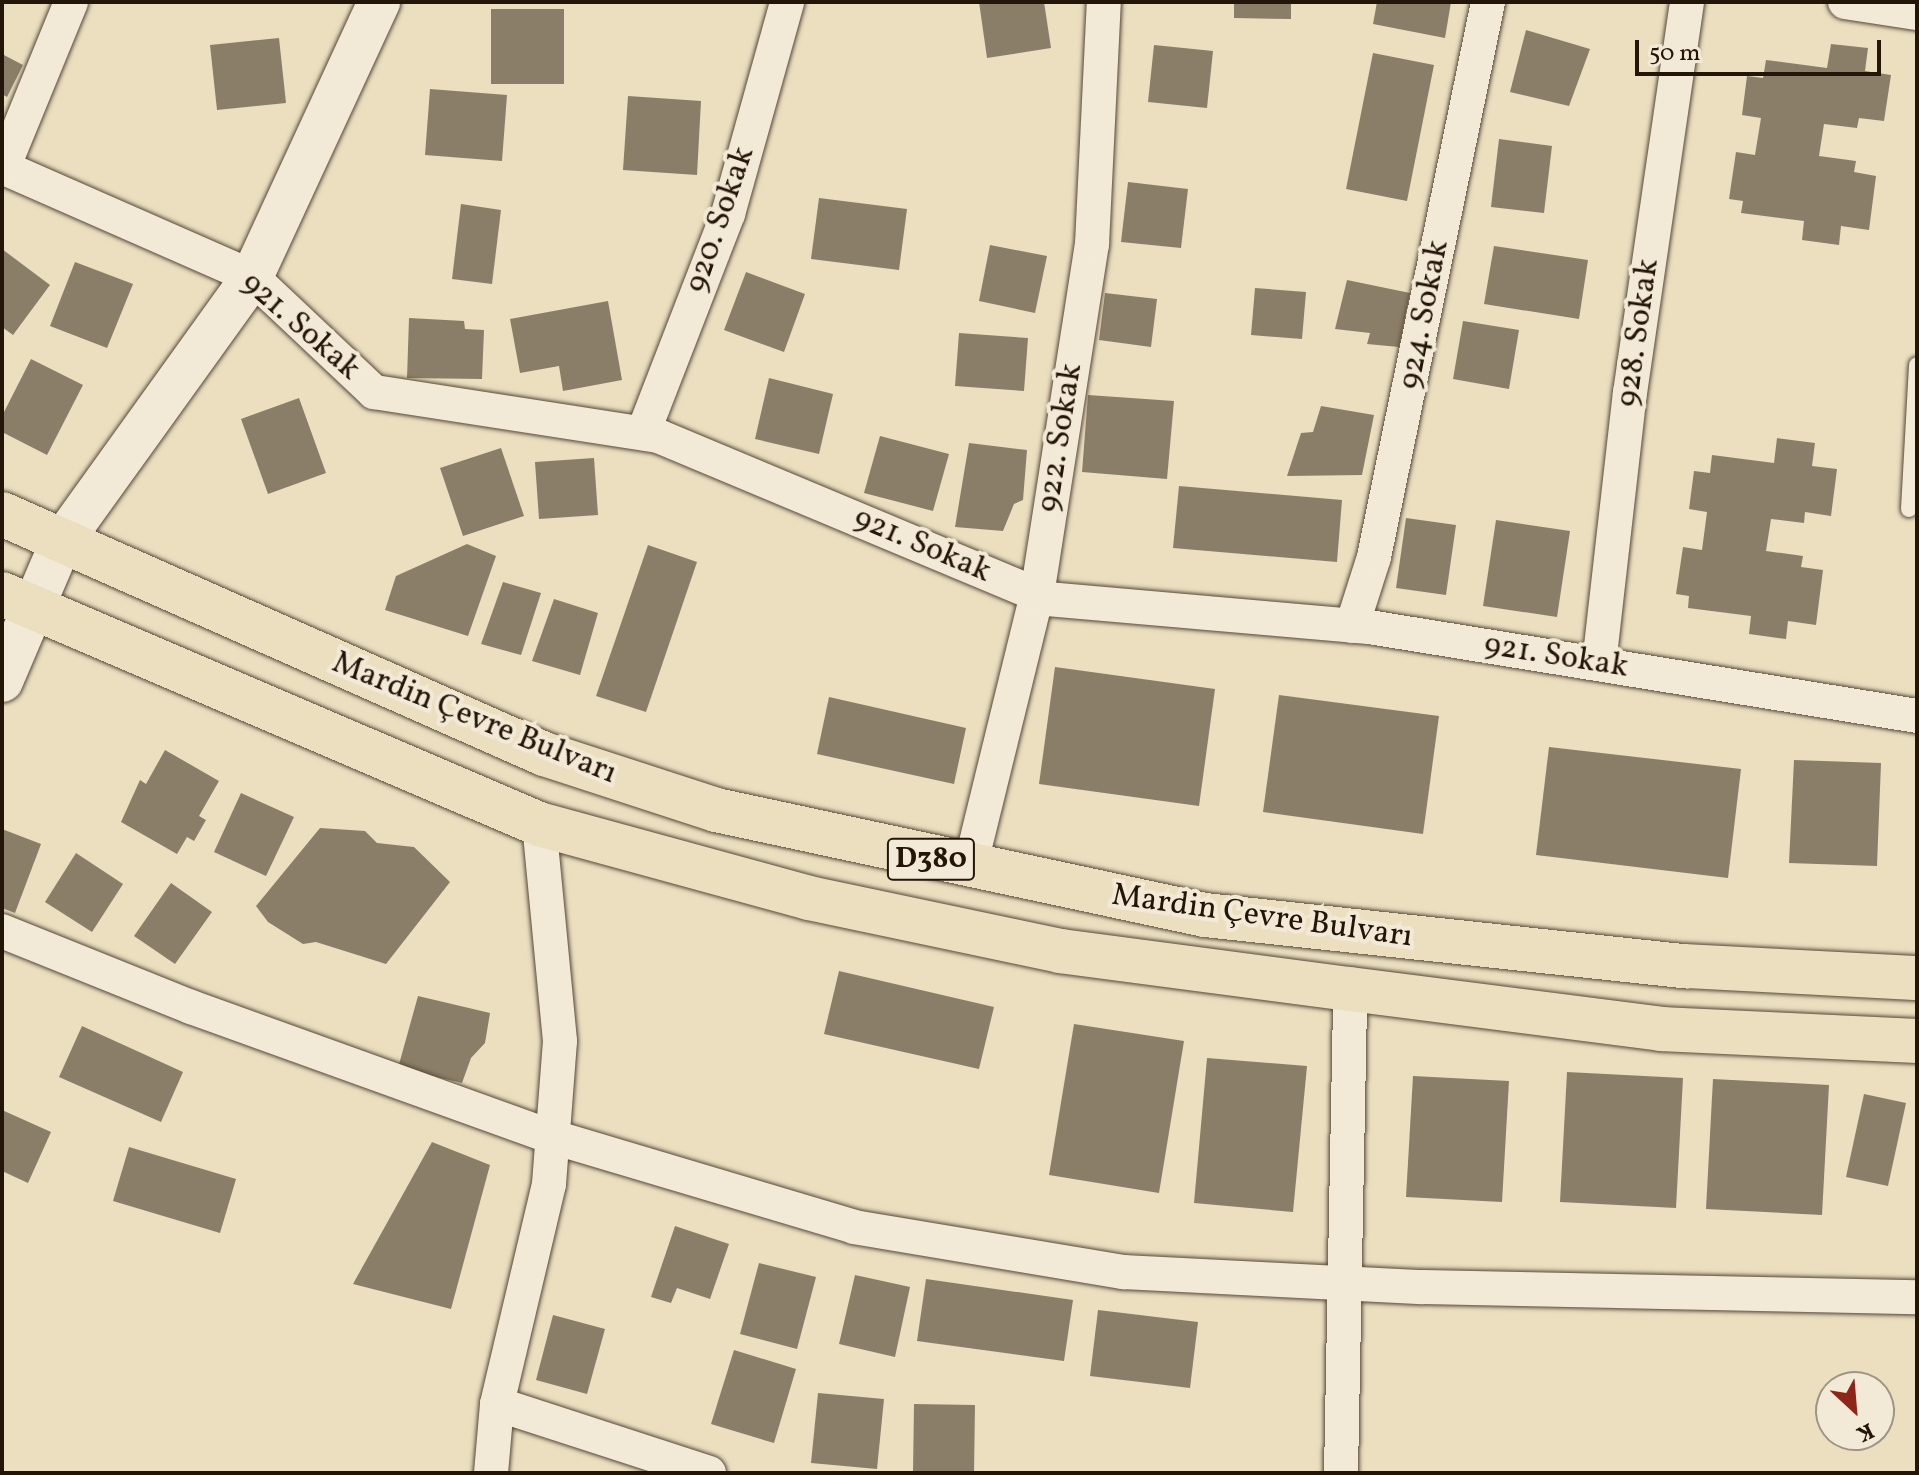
<!DOCTYPE html>
<meta charset="utf-8">
<style>
body{margin:0}
#map{position:relative;width:1919px;height:1475px;overflow:hidden;background:#ebdfc0;font-family:Vollkorn,serif}
div>[style]{position:absolute}
.building>*{inset:0;background:#8b7e68}
.roads{filter:drop-shadow(0 0 2px #564837) drop-shadow(0 0 2px #564837)}
.service>*{height:16px;margin:-8px;padding:0 8px;transform-origin:8px;border-radius:8px;background:#f2ead6}
.minor>*{height:34px;margin:-17px;padding:0 17px;transform-origin:17px;border-radius:17px;background:#f2ead6}
.tertiary>*{height:42px;margin:-21px;padding:0 21px;transform-origin:21px;border-radius:21px;background:#f2ead6}
.primary>*{height:44px;margin:-22px;padding:0 22px;transform-origin:22px;border-radius:22px;background:#ebdfc0}
span{translate:-50% -50%;white-space:nowrap;text-align:center;line-height:1.15;-webkit-text-stroke:8px #f2ead6;paint-order:stroke}
.shield-label span{padding:2px 6px;background:#f2ead6;border:2px solid;border-radius:6px;-webkit-text-stroke-width:0}
.shield-label{font-size:30px;color:#241509;font-weight:700}
.street-label{font-size:32px;color:#241509}
.frame{position:absolute;inset:0;border:4px solid #241509;pointer-events:none}
.north{position:absolute;left:1815px;top:1371px;width:80px;height:80px;box-sizing:border-box;background:#f2ead6;border:2px solid #a09584;border-radius:50%;rotate:154deg;font-size:22px;font-weight:700;line-height:32px;text-align:center;color:#241509}
.north::after{content:'';display:block;margin:auto;width:28px;height:36px;background:#8f2418;clip-path:polygon(50% 0,100% 100%,50% 72%,0 100%)}
.scale{position:absolute;left:1635px;top:40px;width:246px;height:36px;box-sizing:border-box;border:4px solid #241509;border-top:0;padding-left:10px;font-size:24px;line-height:28px;white-space:nowrap;color:#241509;-webkit-text-stroke:6px #f2ead6;paint-order:stroke}
</style>
<div id="map">
<div class="building">
<i style="clip-path:polygon(979px 2px,1044px 2px,1051px 48px,987px 58px)"></i>
<i style="clip-path:polygon(1234px 2px,1291px 2px,1291px 19px,1234px 18px)"></i>
<i style="clip-path:polygon(1377px 2px,1451px 2px,1445px 38px,1373px 24px)"></i>
<i style="clip-path:polygon(491px 9px,564px 9px,564px 84px,491px 84px)"></i>
<i style="clip-path:polygon(1526px 30px,1590px 49px,1569px 106px,1510px 92px)"></i>
<i style="clip-path:polygon(279px 38px,286px 103px,217px 110px,210px 45px)"></i>
<i style="clip-path:polygon(1831px 44px,1868px 48px,1865px 71px,1891px 75px,1884px 121px,1859px 118px,1857px 128px,1824px 124px,1819px 156px,1856px 161px,1854px 172px,1876px 176px,1869px 230px,1841px 226px,1839px 245px,1802px 240px,1804px 221px,1741px 213px,1743px 201px,1729px 199px,1736px 152px,1755px 155px,1761px 118px,1742px 115px,1747px 76px,1763px 78px,1766px 60px,1827px 68px)"></i>
<i style="clip-path:polygon(1154px 45px,1213px 51px,1207px 108px,1148px 102px)"></i>
<i style="clip-path:polygon(1373px 53px,1434px 65px,1407px 201px,1346px 189px)"></i>
<i style="clip-path:polygon(2px 54px,23px 65px,7px 97px,2px 94px)"></i>
<i style="clip-path:polygon(430px 89px,507px 95px,502px 161px,425px 155px)"></i>
<i style="clip-path:polygon(628px 96px,701px 101px,697px 175px,623px 170px)"></i>
<i style="clip-path:polygon(1499px 139px,1552px 146px,1544px 213px,1491px 207px)"></i>
<i style="clip-path:polygon(1128px 182px,1188px 189px,1181px 248px,1121px 242px)"></i>
<i style="clip-path:polygon(819px 198px,907px 209px,899px 270px,811px 259px)"></i>
<i style="clip-path:polygon(461px 204px,501px 210px,492px 284px,452px 279px)"></i>
<i style="clip-path:polygon(990px 245px,1047px 256px,1035px 313px,979px 301px)"></i>
<i style="clip-path:polygon(1494px 246px,1588px 260px,1579px 319px,1484px 304px)"></i>
<i style="clip-path:polygon(2px 249px,50px 285px,13px 335px,2px 327px)"></i>
<i style="clip-path:polygon(75px 262px,133px 284px,107px 348px,50px 326px)"></i>
<i style="clip-path:polygon(746px 272px,805px 294px,784px 352px,724px 330px)"></i>
<i style="clip-path:polygon(1347px 280px,1410px 293px,1399px 347px,1367px 344px,1370px 333px,1335px 329px)"></i>
<i style="clip-path:polygon(1255px 288px,1306px 292px,1302px 339px,1251px 335px)"></i>
<i style="clip-path:polygon(1105px 293px,1157px 299px,1151px 347px,1099px 340px)"></i>
<i style="clip-path:polygon(608px 301px,622px 380px,563px 391px,559px 366px,520px 373px,510px 319px)"></i>
<i style="clip-path:polygon(409px 318px,464px 321px,465px 329px,484px 330px,482px 379px,407px 378px)"></i>
<i style="clip-path:polygon(1463px 321px,1519px 330px,1509px 389px,1453px 379px)"></i>
<i style="clip-path:polygon(959px 333px,1028px 338px,1024px 391px,955px 386px)"></i>
<i style="clip-path:polygon(31px 359px,83px 385px,47px 455px,2px 432px,2px 416px)"></i>
<i style="clip-path:polygon(769px 378px,833px 394px,819px 454px,755px 439px)"></i>
<i style="clip-path:polygon(1088px 395px,1174px 401px,1167px 479px,1082px 472px)"></i>
<i style="clip-path:polygon(299px 398px,326px 473px,268px 494px,241px 419px)"></i>
<i style="clip-path:polygon(1321px 406px,1374px 415px,1362px 475px,1287px 476px,1301px 433px,1313px 432px)"></i>
<i style="clip-path:polygon(880px 436px,949px 454px,933px 511px,864px 493px)"></i>
<i style="clip-path:polygon(1777px 438px,1815px 443px,1812px 466px,1837px 469px,1831px 516px,1805px 512px,1804px 523px,1771px 519px,1766px 551px,1803px 556px,1801px 567px,1823px 570px,1816px 625px,1788px 621px,1786px 639px,1749px 634px,1751px 616px,1688px 608px,1689px 596px,1676px 594px,1683px 547px,1702px 550px,1707px 512px,1689px 509px,1694px 471px,1710px 473px,1712px 455px,1774px 463px)"></i>
<i style="clip-path:polygon(969px 443px,1027px 450px,1023px 500px,1014px 504px,1003px 531px,955px 527px)"></i>
<i style="clip-path:polygon(501px 448px,524px 516px,463px 536px,440px 468px)"></i>
<i style="clip-path:polygon(594px 458px,598px 515px,539px 519px,535px 462px)"></i>
<i style="clip-path:polygon(1179px 486px,1342px 500px,1337px 562px,1173px 548px)"></i>
<i style="clip-path:polygon(1406px 518px,1456px 525px,1446px 595px,1396px 588px)"></i>
<i style="clip-path:polygon(1496px 520px,1570px 531px,1557px 617px,1483px 606px)"></i>
<i style="clip-path:polygon(467px 544px,496px 556px,468px 636px,385px 610px,396px 576px)"></i>
<i style="clip-path:polygon(648px 545px,697px 562px,646px 712px,596px 696px)"></i>
<i style="clip-path:polygon(503px 582px,541px 593px,521px 655px,481px 644px)"></i>
<i style="clip-path:polygon(554px 599px,598px 613px,580px 675px,532px 661px)"></i>
<i style="clip-path:polygon(1055px 667px,1215px 689px,1199px 806px,1039px 784px)"></i>
<i style="clip-path:polygon(1279px 695px,1439px 716px,1423px 834px,1263px 812px)"></i>
<i style="clip-path:polygon(829px 697px,966px 728px,954px 784px,817px 754px)"></i>
<i style="clip-path:polygon(1549px 747px,1741px 769px,1728px 878px,1536px 855px)"></i>
<i style="clip-path:polygon(165px 750px,219px 781px,199px 816px,206px 820px,194px 841px,187px 837px,177px 854px,121px 822px,140px 780px,146px 784px)"></i>
<i style="clip-path:polygon(1794px 760px,1881px 763px,1877px 866px,1789px 863px)"></i>
<i style="clip-path:polygon(241px 793px,294px 817px,266px 876px,214px 852px)"></i>
<i style="clip-path:polygon(320px 828px,365px 831px,377px 843px,414px 847px,450px 882px,386px 964px,316px 942px,303px 944px,268px 922px,256px 906px)"></i>
<i style="clip-path:polygon(2px 829px,41px 844px,15px 913px,2px 908px)"></i>
<i style="clip-path:polygon(76px 853px,123px 884px,92px 932px,45px 902px)"></i>
<i style="clip-path:polygon(171px 883px,212px 912px,175px 964px,134px 936px)"></i>
<i style="clip-path:polygon(839px 971px,994px 1007px,979px 1069px,824px 1034px)"></i>
<i style="clip-path:polygon(418px 996px,490px 1013px,485px 1043px,471px 1058px,462px 1083px,398px 1068px)"></i>
<i style="clip-path:polygon(1074px 1024px,1184px 1041px,1159px 1193px,1049px 1175px)"></i>
<i style="clip-path:polygon(82px 1026px,183px 1072px,161px 1122px,59px 1077px)"></i>
<i style="clip-path:polygon(1207px 1058px,1307px 1066px,1293px 1212px,1194px 1203px)"></i>
<i style="clip-path:polygon(1567px 1072px,1683px 1078px,1676px 1208px,1560px 1202px)"></i>
<i style="clip-path:polygon(1413px 1076px,1509px 1081px,1502px 1202px,1406px 1197px)"></i>
<i style="clip-path:polygon(1713px 1079px,1829px 1085px,1822px 1215px,1706px 1209px)"></i>
<i style="clip-path:polygon(1864px 1094px,1906px 1103px,1888px 1186px,1846px 1177px)"></i>
<i style="clip-path:polygon(2px 1110px,51px 1132px,28px 1183px,2px 1171px)"></i>
<i style="clip-path:polygon(432px 1142px,490px 1165px,451px 1309px,353px 1284px)"></i>
<i style="clip-path:polygon(129px 1147px,236px 1179px,220px 1233px,113px 1201px)"></i>
<i style="clip-path:polygon(675px 1226px,729px 1244px,710px 1299px,677px 1288px,671px 1303px,651px 1297px)"></i>
<i style="clip-path:polygon(759px 1263px,816px 1277px,797px 1349px,740px 1334px)"></i>
<i style="clip-path:polygon(855px 1275px,910px 1287px,895px 1357px,839px 1344px)"></i>
<i style="clip-path:polygon(926px 1279px,1073px 1300px,1064px 1361px,917px 1341px)"></i>
<i style="clip-path:polygon(1098px 1310px,1198px 1322px,1190px 1388px,1090px 1376px)"></i>
<i style="clip-path:polygon(553px 1315px,605px 1329px,587px 1394px,536px 1380px)"></i>
<i style="clip-path:polygon(734px 1350px,796px 1369px,774px 1443px,711px 1424px)"></i>
<i style="clip-path:polygon(818px 1393px,884px 1399px,877px 1469px,811px 1463px)"></i>
<i style="clip-path:polygon(914px 1404px,975px 1405px,974px 1473px,913px 1473px)"></i>
</div>
<div class="roads">
<div class="service">
<i style="left:1909px;top:509px;width:144px;rotate:-86.8deg"></i>
</div>
<div class="minor">
<i style="left:1845px;top:2px;width:73px;rotate:8.7deg"></i>
<i style="left:2px;top:167px;width:273px;rotate:23.7deg"></i>
<i style="left:252px;top:277px;width:168px;rotate:43.3deg"></i>
<i style="left:374px;top:392px;width:287px;rotate:8.8deg"></i>
<i style="left:658px;top:436px;width:422px;rotate:22.7deg"></i>
<i style="left:1047px;top:599px;width:323px;rotate:5deg"></i>
<i style="left:1369px;top:627px;width:555px;rotate:9.22deg"></i>
<i style="left:3px;top:168px;width:179px;rotate:-67.7deg"></i>
<i style="left:643px;top:433px;width:235px;rotate:-68.8deg"></i>
<i style="left:728px;top:214px;width:220px;rotate:-74.4deg"></i>
<i style="left:1352px;top:626px;width:72px;rotate:-72.3deg"></i>
<i style="left:1374px;top:557px;width:567px;rotate:-78.39deg"></i>
<i style="left:1599px;top:664px;width:273px;rotate:-83.5deg"></i>
<i style="left:1630px;top:393px;width:395px;rotate:-81.7deg"></i>
<i style="left:970px;top:867px;width:280px;rotate:-76.2deg"></i>
<i style="left:1037px;top:595px;width:355px;rotate:-81.1deg"></i>
<i style="left:1092px;top:244px;width:242px;rotate:-87.2deg"></i>
<i style="left:2px;top:931px;width:204px;rotate:21.9deg"></i>
<i style="left:191px;top:1007px;width:385px;rotate:19.8deg"></i>
<i style="left:553px;top:1137px;width:314px;rotate:16.6deg"></i>
<i style="left:854px;top:1227px;width:273px;rotate:9.5deg"></i>
<i style="left:1123px;top:1272px;width:300px;rotate:2.9deg"></i>
<i style="left:1423px;top:1287px;width:494px;rotate:1.2deg"></i>
<i style="left:497px;top:1404px;width:223px;rotate:18deg"></i>
<i style="left:491px;top:1473px;width:69px;rotate:-85deg"></i>
<i style="left:497px;top:1404px;width:226px;rotate:-76.7deg"></i>
<i style="left:549px;top:1184px;width:143px;rotate:-85.6deg"></i>
<i style="left:560px;top:1041px;width:218px;rotate:-95.5deg"></i>
<i style="left:1341px;top:1473px;width:484px;rotate:-88.9deg"></i>
</div>
<div class="tertiary">
<i style="left:2px;top:681px;width:150px;rotate:-66.9deg"></i>
<i style="left:61px;top:543px;width:327px;rotate:-54.3deg"></i>
<i style="left:252px;top:277px;width:303px;rotate:-65.2deg"></i>
</div>
<div class="primary">
<i style="left:2px;top:514px;width:593px;rotate:23.88deg"></i>
<i style="left:544px;top:754px;width:181px;rotate:18deg"></i>
<i style="left:716px;top:810px;width:500px;rotate:12.12deg"></i>
<i style="left:1205px;top:915px;width:484px;rotate:6.1deg"></i>
<i style="left:1686px;top:966px;width:231px;rotate:3deg"></i>
<i style="left:2px;top:594px;width:584px;rotate:23.19deg"></i>
<i style="left:539px;top:824px;width:280px;rotate:15.3deg"></i>
<i style="left:809px;top:898px;width:257px;rotate:11.9deg"></i>
<i style="left:1060px;top:951px;width:292px;rotate:7.5deg"></i>
<i style="left:1350px;top:989px;width:314px;rotate:7.3deg"></i>
<i style="left:1661px;top:1029px;width:256px;rotate:2.7deg"></i>
</div>
</div>
<div class="shield-label">
<span style="left:931px;top:859px">D380</span>
</div>
<div class="street-label">
<span style="left:721px;top:220px;rotate:-71deg">920. Sokak</span>
<span style="left:1425px;top:315px;rotate:-79deg">924. Sokak</span>
<span style="left:300px;top:327px;rotate:41deg">921. Sokak</span>
<span style="left:1639px;top:333px;rotate:-82deg">928. Sokak</span>
<span style="left:1061px;top:438px;rotate:-81deg">922. Sokak</span>
<span style="left:922px;top:546px;rotate:23deg">921. Sokak</span>
<span style="left:1556px;top:657px;rotate:9deg">921. Sokak</span>
<span style="left:474px;top:719px;rotate:22deg">Mardin Çevre Bulvarı</span>
<span style="left:1262px;top:917px;rotate:8deg">Mardin Çevre Bulvarı</span>
</div>
<div class="frame"></div>
<div class="north">K</div>
<div class="scale">50 m</div>
</div>
